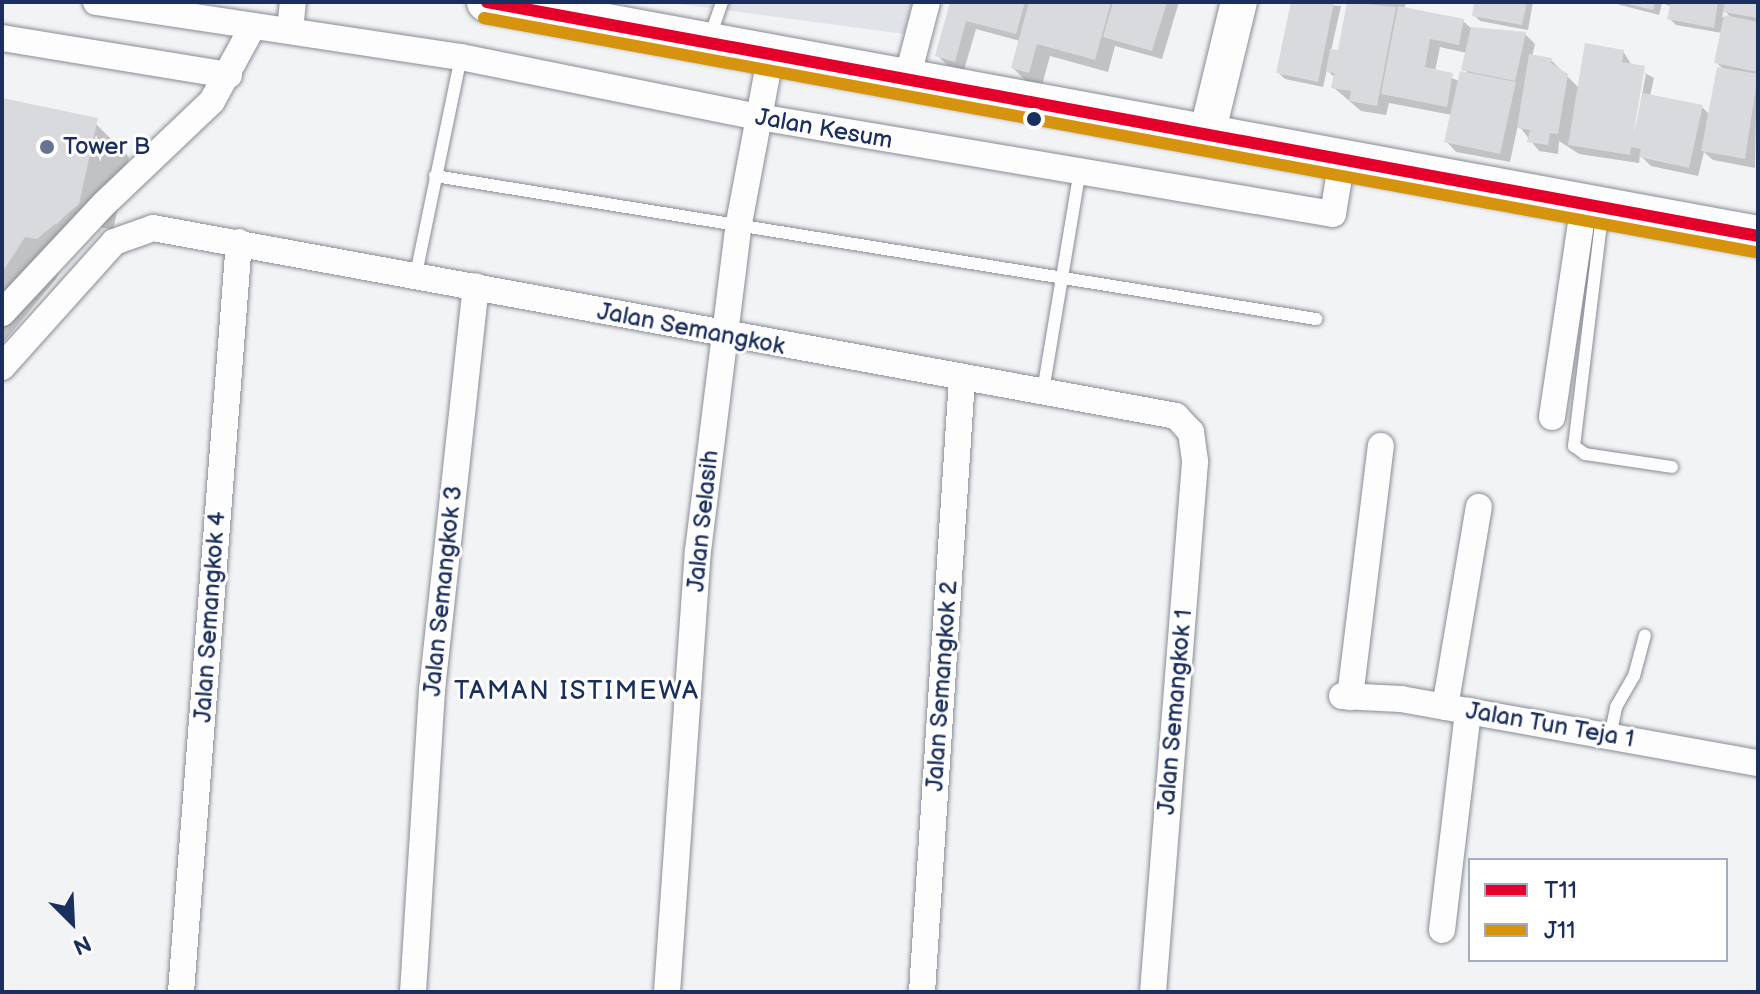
<!DOCTYPE html>
<style>
body{margin:0}
#map{position:relative;width:1760px;height:994px;overflow:hidden;background:#f2f3f4;font-family:"Balsamiq Sans",sans-serif}
div>[style]{position:absolute}
.green>*{inset:0;background:#e0e3e8}
.shadow>*{inset:0;background:#0003}
.building>*{inset:0;background:#d8dadd}
.roads{filter:drop-shadow(0 0 2px #888c95) drop-shadow(0 0 2px #888c95)}
.lane>*{height:12px;margin:-6px;padding:0 6px;transform-origin:6px;border-radius:6px;background:#fdfdfd}
.street>*{height:26px;margin:-13px;padding:0 13px;transform-origin:13px;border-radius:13px;background:#fdfdfd}
.secondary>*{height:36px;margin:-18px;padding:0 18px;transform-origin:18px;border-radius:18px;background:#fdfdfd}
.primary>*{height:40px;margin:-20px;padding:0 20px;transform-origin:20px;border-radius:20px;background:#fdfdfd}
.bus-1>*{height:12px;margin:-6px;padding:0 6px;transform-origin:6px;border-radius:6px;background:#e4002b}
.bus-2>*{height:12px;margin:-6px;padding:0 6px;transform-origin:6px;border-radius:6px;background:#d6940e}
.dots>*{width:22px;height:22px;translate:-50% -50%;box-sizing:border-box;border:4px solid #fff;border-radius:50%}
span{translate:-50% -50%;white-space:nowrap;text-align:center;line-height:1.15;-webkit-text-stroke:6px #fff;paint-order:stroke}
.street-label{font-size:24px;color:#1b2f5e}
.poi-label{font-size:24px;color:#1b2f5e}
.left{translate:0 -50%;text-align:left}
.neighbourhood-label{font-size:26px;color:#1b2f5e;letter-spacing:2px}
.frame{position:absolute;inset:0;border:4px solid #1b2f5e;pointer-events:none}
.legend{position:absolute;left:1468px;top:858px;width:260px;height:104px;box-sizing:border-box;background:#fff;border:2px solid #a4acbf;margin:0;padding:10px 14px;list-style:none;font-size:24px;color:#1b2f5e}
.legend li{display:flex;align-items:center;gap:16px;height:40px}
.legend b{width:40px;border:2px solid #a4acbf}
.north{position:absolute;left:32px;top:882px;width:80px;height:80px;-webkit-text-stroke:6px #fff;paint-order:stroke;rotate:156deg;font-size:22px;font-weight:700;line-height:32px;text-align:center;color:#1b2f5e}
.north::after{content:'';display:block;margin:auto;width:28px;height:36px;background:#1b2f5e;clip-path:polygon(50% 0,100% 100%,50% 72%,0 100%)}
</style>
<div id="map">
<div class="green">
<i style="clip-path:polygon(665px 2px,912px 2px,904px 34px)"></i>
</div>
<div class="shadow">
<i style="clip-path:polygon(952px 2px,1179px 2px,1162px 59px,1115px 46px,1108px 72px,1050px 56px,1042px 85px,1026px 81px,1013px 68px,1020px 41px,976px 29px,964px 70px,947px 65px,938px 56px)"></i>
<i style="clip-path:polygon(evenodd,1293px 2px,1341px 6px,1331px 51px,1340px 53px,1349px 2px,1406px 2px,1404px 9px,1463px 21px,1472px 29px,1525px 34px,1535px 44px,1532px 57px,1551px 60px,1579px 88px,1623px 51px,1632px 66px,1654px 78px,1650px 96px,1702px 107px,1710px 115px,1724px 70px,1716px 62px,1722px 33px,1676px 25px,1669px 18px,1672px 7px,1662px 3px,1659px 15px,1609px 2px,1758px 2px,1755px 168px,1713px 160px,1704px 152px,1698px 176px,1651px 166px,1640px 155px,1639px 163px,1579px 154px,1559px 141px,1558px 154px,1539px 151px,1518px 125px,1510px 162px,1456px 152px,1447px 142px,1452px 115px,1389px 103px,1386px 115px,1361px 111px,1333px 87px,1335px 78px,1327px 70px,1323px 87px,1285px 79px,1278px 72px,1293px 2px,1724px 10px,1732px 19px,1722px 17px,1724px 10px,1293px 2px,1440px 47px,1467px 53px,1464px 69px,1470px 75px,1459px 81px,1435px 71px,1440px 47px,1293px 2px,1642px 73px,1646px 73px,1635px 133px,1631px 132px,1642px 73px)"></i>
<i style="clip-path:polygon(1476px 2px,1533px 2px,1528px 30px,1480px 21px,1474px 15px)"></i>
<i style="clip-path:polygon(evenodd,2px 101px,96px 124px,129px 157px,113px 230px,100px 227px,63px 263px,56px 279px,2px 344px,2px 101px,70px 211px,56px 224px,56px 219px,70px 211px)"></i>
</div>
<div class="building">
<i style="clip-path:polygon(950px 2px,1025px 2px,1016px 34px,966px 21px,955px 62px,935px 56px)"></i>
<i style="clip-path:polygon(1029px 2px,1111px 2px,1095px 60px,1037px 44px,1029px 73px,1011px 68px)"></i>
<i style="clip-path:polygon(1113px 2px,1167px 2px,1152px 51px,1103px 37px)"></i>
<i style="clip-path:polygon(1291px 2px,1334px 2px,1318px 82px,1276px 73px)"></i>
<i style="clip-path:polygon(1347px 2px,1396px 7px,1377px 106px,1349px 101px,1351px 91px,1331px 88px,1334px 73px,1326px 71px,1330px 49px,1338px 50px)"></i>
<i style="clip-path:polygon(1474px 2px,1527px 2px,1522px 25px,1472px 16px)"></i>
<i style="clip-path:polygon(1619px 2px,1655px 2px,1653px 10px)"></i>
<i style="clip-path:polygon(1671px 2px,1718px 2px,1714px 28px,1667px 19px)"></i>
<i style="clip-path:polygon(1725px 2px,1758px 2px,1758px 18px,1723px 12px)"></i>
<i style="clip-path:polygon(1398px 6px,1464px 19px,1459px 45px,1430px 39px,1425px 67px,1453px 73px,1447px 107px,1381px 94px)"></i>
<i style="clip-path:polygon(1724px 15px,1758px 22px,1758px 72px,1714px 63px)"></i>
<i style="clip-path:polygon(1471px 27px,1526px 32px,1515px 81px,1461px 70px)"></i>
<i style="clip-path:polygon(1585px 43px,1624px 50px,1622px 62px,1645px 66px,1633px 136px,1643px 93px,1703px 105px,1689px 168px,1639px 157px,1641px 149px,1631px 147px,1630px 155px,1568px 145px)"></i>
<i style="clip-path:polygon(1529px 54px,1552px 58px,1551px 63px,1568px 74px,1558px 134px,1550px 133px,1548px 145px,1527px 142px,1530px 130px,1517px 128px)"></i>
<i style="clip-path:polygon(1717px 67px,1758px 74px,1745px 159px,1701px 151px)"></i>
<i style="clip-path:polygon(1460px 71px,1516px 82px,1500px 154px,1444px 142px)"></i>
<i style="clip-path:polygon(2px 98px,98px 118px,79px 204px,37px 239px,25px 237px,2px 273px)"></i>
</div>
<div class="roads">
<div class="lane">
<i style="left:710px;top:37px;width:37px;rotate:-71deg"></i>
<i style="left:435px;top:176px;width:893px;rotate:9.22deg"></i>
<i style="left:1602px;top:215px;width:233px;rotate:96.9deg"></i>
<i style="left:1574px;top:446px;width:14px;rotate:36deg"></i>
<i style="left:1585px;top:454px;width:88px;rotate:8.5deg"></i>
<i style="left:416px;top:274px;width:222px;rotate:-78.3deg"></i>
<i style="left:1043px;top:391px;width:219px;rotate:-80.5deg"></i>
<i style="left:1610px;top:736px;width:30px;rotate:-78deg"></i>
<i style="left:1616px;top:707px;width:36px;rotate:-60deg"></i>
<i style="left:1634px;top:676px;width:42px;rotate:-75deg"></i>
</div>
<div class="street">
<i style="left:96px;top:2px;width:369px;rotate:8.6deg"></i>
<i style="left:461px;top:57px;width:304px;rotate:11.4deg"></i>
<i style="left:759px;top:117px;width:582px;rotate:9.59deg"></i>
<i style="left:1333px;top:214px;width:56px;rotate:-80.7deg"></i>
<i style="left:290px;top:30px;width:28px;rotate:-84deg"></i>
<i style="left:2px;top:38px;width:230px;rotate:9.3deg"></i>
<i style="left:907px;top:79px;width:80px;rotate:-75.4deg"></i>
<i style="left:2px;top:313px;width:149px;rotate:-46.9deg"></i>
<i style="left:104px;top:204px;width:149px;rotate:-43.6deg"></i>
<i style="left:212px;top:101px;width:85px;rotate:-61.3deg"></i>
<i style="left:2px;top:367px;width:168px;rotate:-48.1deg"></i>
<i style="left:114px;top:242px;width:41px;rotate:-19.7deg"></i>
<i style="left:153px;top:228px;width:1040px;rotate:10.41deg"></i>
<i style="left:1176px;top:416px;width:22px;rotate:47deg"></i>
<i style="left:1191px;top:432px;width:30px;rotate:82deg"></i>
<i style="left:1195px;top:462px;width:532px;rotate:94.53deg"></i>
<i style="left:1552px;top:417px;width:215px;rotate:-81.5deg"></i>
<i style="left:1342px;top:696px;width:59px;rotate:2.9deg"></i>
<i style="left:1401px;top:699px;width:363px;rotate:10.2deg"></i>
<i style="left:1350px;top:697px;width:253px;rotate:-83deg"></i>
<i style="left:1445px;top:707px;width:203px;rotate:-80.4deg"></i>
<i style="left:1442px;top:930px;width:221px;rotate:-83.2deg"></i>
<i style="left:181px;top:992px;width:752px;rotate:-85.58deg"></i>
<i style="left:413px;top:992px;width:303px;rotate:-86.4deg"></i>
<i style="left:432px;top:690px;width:406px;rotate:-83.8deg"></i>
<i style="left:667px;top:992px;width:442px;rotate:-86deg"></i>
<i style="left:698px;top:551px;width:331px;rotate:-82.9deg"></i>
<i style="left:739px;top:223px;width:172px;rotate:-79.3deg"></i>
<i style="left:922px;top:992px;width:614px;rotate:-86.27deg"></i>
</div>
<div class="secondary">
<i style="left:1207px;top:134px;width:136px;rotate:-76.4deg"></i>
</div>
<div class="primary">
<i style="left:487px;top:2px;width:1292px;rotate:10.43deg"></i>
</div>
</div>
<div class="bus-1">
<i style="left:487px;top:2px;width:1292px;rotate:10.43deg"></i>
</div>
<div class="bus-2">
<i style="left:484px;top:18px;width:1292px;rotate:10.43deg"></i>
</div>
<div class="dots">
<i style="left:1034px;top:119px;background:#1b2f5e"></i>
<i style="left:47px;top:147px;background:#667492"></i>
</div>
<div class="street-label">
<span style="left:824px;top:129px;rotate:10deg">Jalan Kesum</span>
<span style="left:691px;top:329px;rotate:11deg">Jalan Semangkok</span>
<span style="left:703px;top:521px;rotate:-84deg">Jalan Selasih</span>
<span style="left:443px;top:591px;rotate:-84deg">Jalan Semangkok 3</span>
<span style="left:210px;top:617px;rotate:-86deg">Jalan Semangkok 4</span>
<span style="left:942px;top:686px;rotate:-86deg">Jalan Semangkok 2</span>
<span style="left:1175px;top:712px;rotate:-85deg">Jalan Semangkok 1</span>
<span style="left:1550px;top:725px;rotate:10deg">Jalan Tun Teja 1</span>
</div>
<div class="poi-label">
<span class="left" style="left:63px;top:147px">Tower B</span>
</div>
<div class="neighbourhood-label">
<span style="left:577px;top:692px">TAMAN ISTIMEWA</span>
</div>
<div class="frame"></div>
<ul class="legend">
<li><b style="height:10px;background:#e4002b"></b>T11</li>
<li><b style="height:10px;background:#d6940e"></b>J11</li>
</ul>
<div class="north">N</div>
</div>
